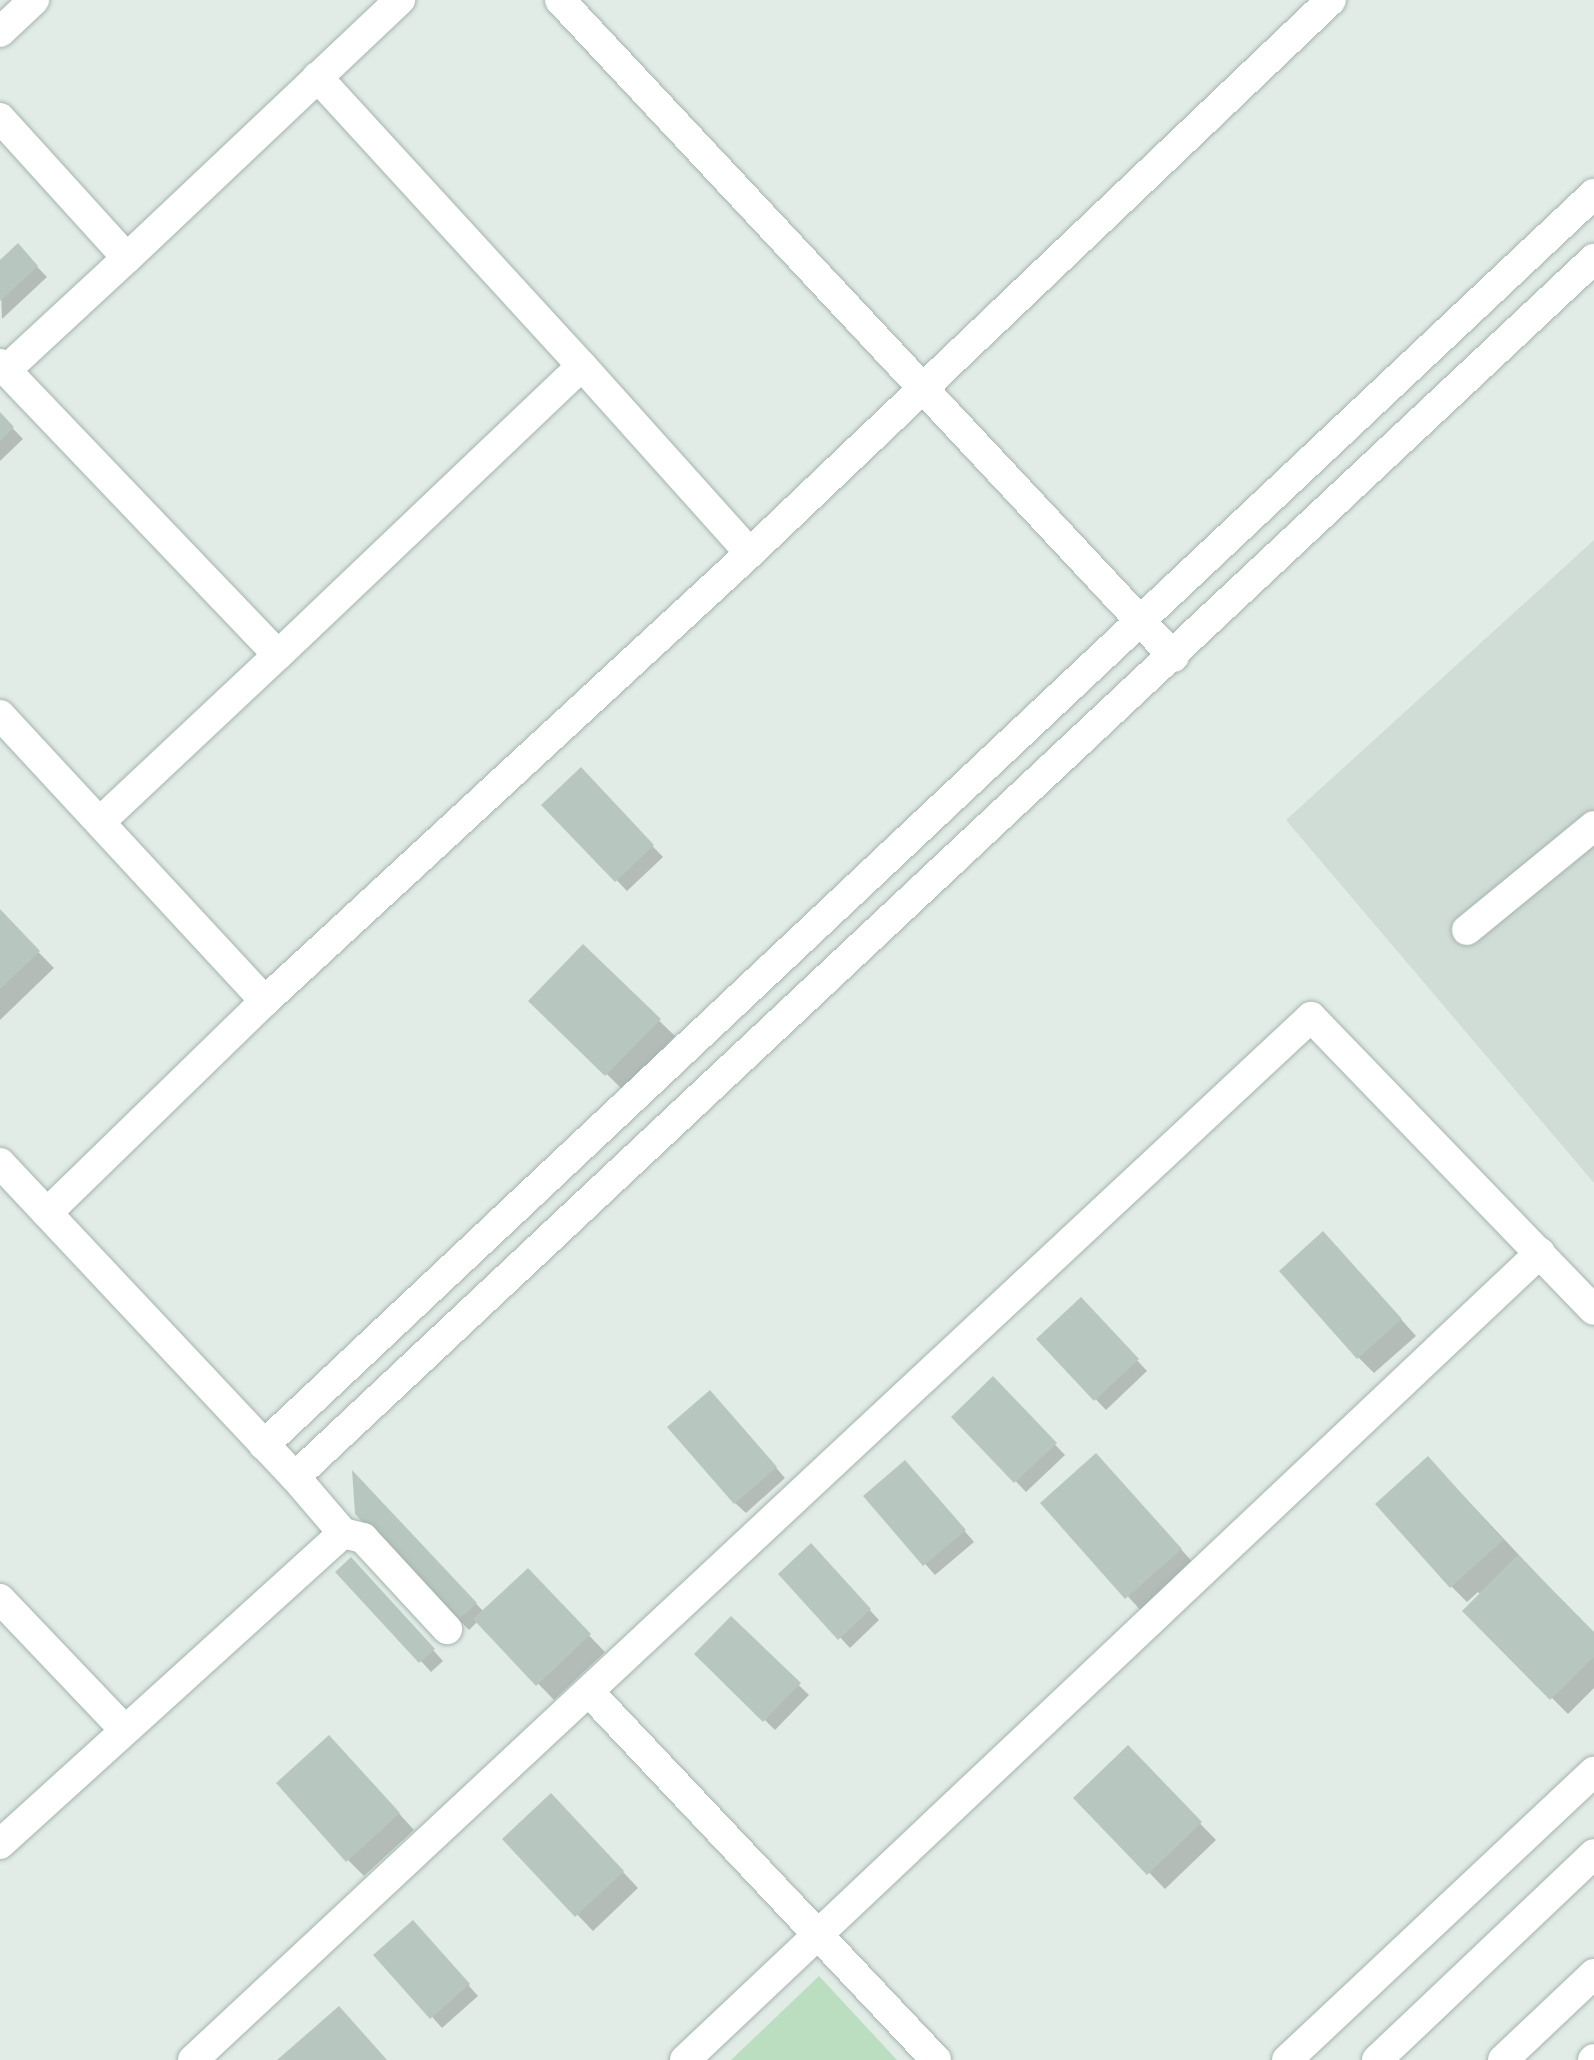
<!DOCTYPE html>
<style>
body{margin:0}
#map{position:relative;width:1594px;height:2060px;overflow:hidden;background:#e2ece7;font-family:Commissioner,sans-serif}
div>[style]{position:absolute}
.built>*{inset:0;background:#d0dcd6}
.green>*{inset:0;background:#bbdec1}
.shadow>*{inset:0;background:#0003}
.building>*{inset:0;background:#b7c7c0}
.roads{filter:drop-shadow(0 0 2px #a5b4ae) drop-shadow(0 0 2px #a5b4ae)}
.street>*{height:30px;margin:-15px;padding:0 15px;transform-origin:15px;border-radius:15px;background:#fff}
span{translate:-50% -50%;white-space:nowrap;text-align:center;line-height:1.15;-webkit-text-stroke:9px #f3f9f5;paint-order:stroke}
</style>
<div id="map">
<div class="built">
<i style="clip-path:polygon(1594px 540px,1594px 1183px,1286px 820px)"></i>
</div>
<div class="green">
<i style="clip-path:polygon(819px 1976px,897px 2060px,731px 2060px)"></i>
</div>
<div class="shadow">
<i style="clip-path:polygon(18px 247px,47px 277px,2px 319px,0 263px)"></i>
<i style="clip-path:polygon(0 415px,23px 439px,0 461px)"></i>
<i style="clip-path:polygon(580px 771px,663px 857px,627px 891px,545px 805px)"></i>
<i style="clip-path:polygon(0 913px,54px 968px,0 1020px)"></i>
<i style="clip-path:polygon(583px 947px,675px 1036px,623px 1090px,532px 1001px)"></i>
<i style="clip-path:polygon(1339px 1250px,1416px 1336px,1374px 1373px,1358px 1357px)"></i>
<i style="clip-path:polygon(1081px 1300px,1147px 1371px,1106px 1410px,1039px 1339px)"></i>
<i style="clip-path:polygon(993px 1380px,1065px 1455px,1026px 1492px,955px 1417px)"></i>
<i style="clip-path:polygon(720px 1403px,785px 1478px,746px 1513px,735px 1503px)"></i>
<i style="clip-path:polygon(1112px 1472px,1196px 1566px,1143px 1613px,1043px 1503px)"></i>
<i style="clip-path:polygon(915px 1473px,974px 1542px,935px 1575px,866px 1497px)"></i>
<i style="clip-path:polygon(1444px 1475px,1594px 1635px,1594px 1688px,1568px 1714px,1465px 1611px,1481px 1595px,1478px 1592px,1467px 1602px,1451px 1586px)"></i>
<i style="clip-path:polygon(355px 1477px,484px 1612px,528px 1572px,605px 1652px,554px 1700px,478px 1621px,469px 1630px,357px 1513px)"></i>
<i style="clip-path:polygon(811px 1547px,879px 1620px,850px 1648px,781px 1574px)"></i>
<i style="clip-path:polygon(361px 1571px,443px 1661px,431px 1672px,421px 1661px)"></i>
<i style="clip-path:polygon(731px 1620px,809px 1695px,775px 1730px,697px 1654px)"></i>
<i style="clip-path:polygon(1128px 1749px,1216px 1840px,1165px 1889px,1077px 1798px)"></i>
<i style="clip-path:polygon(345px 1754px,414px 1830px,364px 1876px,348px 1860px)"></i>
<i style="clip-path:polygon(567px 1812px,638px 1888px,593px 1931px,505px 1839px)"></i>
<i style="clip-path:polygon(423px 1934px,478px 1996px,442px 2028px,377px 1955px)"></i>
</div>
<div class="building">
<i style="clip-path:polygon(18px 243px,38px 266px,0 301px,0 260px)"></i>
<i style="clip-path:polygon(0 412px,14px 427px,0 441px)"></i>
<i style="clip-path:polygon(581px 767px,654px 845px,615px 882px,541px 805px)"></i>
<i style="clip-path:polygon(0 909px,40px 951px,0 989px)"></i>
<i style="clip-path:polygon(583px 944px,661px 1019px,605px 1076px,528px 1001px)"></i>
<i style="clip-path:polygon(1323px 1231px,1402px 1319px,1357px 1359px,1279px 1271px)"></i>
<i style="clip-path:polygon(1081px 1297px,1139px 1359px,1094px 1401px,1036px 1339px)"></i>
<i style="clip-path:polygon(993px 1376px,1057px 1443px,1014px 1483px,951px 1417px)"></i>
<i style="clip-path:polygon(710px 1390px,777px 1467px,734px 1504px,667px 1427px)"></i>
<i style="clip-path:polygon(1096px 1453px,1182px 1549px,1125px 1599px,1040px 1503px)"></i>
<i style="clip-path:polygon(1428px 1456px,1503px 1540px,1450px 1588px,1375px 1504px)"></i>
<i style="clip-path:polygon(905px 1460px,966px 1530px,923px 1566px,863px 1496px)"></i>
<i style="clip-path:polygon(352px 1470px,477px 1603px,457px 1621px,355px 1514px)"></i>
<i style="clip-path:polygon(811px 1543px,871px 1609px,838px 1640px,778px 1574px)"></i>
<i style="clip-path:polygon(1518px 1555px,1594px 1632px,1594px 1657px,1550px 1700px,1462px 1611px)"></i>
<i style="clip-path:polygon(351px 1557px,435px 1649px,419px 1663px,335px 1572px)"></i>
<i style="clip-path:polygon(528px 1568px,591px 1634px,536px 1686px,473px 1619px)"></i>
<i style="clip-path:polygon(731px 1616px,801px 1683px,763px 1722px,694px 1654px)"></i>
<i style="clip-path:polygon(329px 1735px,400px 1813px,346px 1862px,276px 1783px)"></i>
<i style="clip-path:polygon(1128px 1745px,1202px 1822px,1147px 1875px,1073px 1798px)"></i>
<i style="clip-path:polygon(551px 1793px,624px 1871px,575px 1917px,502px 1839px)"></i>
<i style="clip-path:polygon(413px 1920px,470px 1984px,430px 2019px,373px 1955px)"></i>
<i style="clip-path:polygon(339px 2006px,387px 2060px,277px 2060px)"></i>
</div>
<div class="roads">
<div class="street">
<i style="left:560px;top:0;width:899px;rotate:46.94deg"></i>
<i style="left:0;top:32px;width:47px;rotate:-43.3deg"></i>
<i style="left:0;top:118px;width:189px;rotate:47.8deg"></i>
<i style="left:127px;top:258px;width:376px;rotate:-43.4deg"></i>
<i style="left:0;top:364px;width:402px;rotate:46.3deg"></i>
<i style="left:278px;top:655px;width:419px;rotate:-43.6deg"></i>
<i style="left:582px;top:366px;width:392px;rotate:-132.5deg"></i>
<i style="left:582px;top:366px;width:251px;rotate:48.1deg"></i>
<i style="left:6px;top:370px;width:165px;rotate:-42.8deg"></i>
<i style="left:0;top:715px;width:390px;rotate:47.2deg"></i>
<i style="left:265px;top:1001px;width:660px;rotate:-42.73deg"></i>
<i style="left:750px;top:553px;width:802px;rotate:-43.59deg"></i>
<i style="left:101px;top:821px;width:243px;rotate:-43.2deg"></i>
<i style="left:1467px;top:930px;width:164px;rotate:-39.3deg"></i>
<i style="left:0;top:1163px;width:431px;rotate:46.8deg"></i>
<i style="left:295px;top:1477px;width:1781px;rotate:-43.16deg"></i>
<i style="left:47px;top:1213px;width:304px;rotate:-44.2deg"></i>
<i style="left:264px;top:1445px;width:1826px;rotate:-43.25deg"></i>
<i style="left:343px;top:1533px;width:21px;rotate:14deg"></i>
<i style="left:363px;top:1538px;width:124px;rotate:47.3deg"></i>
<i style="left:0;top:1599px;width:178px;rotate:46.4deg"></i>
<i style="left:591px;top:1694px;width:503px;rotate:46.69deg"></i>
<i style="left:0;top:1844px;width:463px;rotate:-42.2deg"></i>
<i style="left:343px;top:1533px;width:74px;rotate:-130.6deg"></i>
<i style="left:193px;top:2060px;width:1529px;rotate:-43.01deg"></i>
<i style="left:1311px;top:1017px;width:407px;rotate:46deg"></i>
<i style="left:685px;top:2060px;width:1176px;rotate:-43.35deg"></i>
<i style="left:1287px;top:2060px;width:421px;rotate:-43.2deg"></i>
<i style="left:1377px;top:2060px;width:299px;rotate:-43.5deg"></i>
<i style="left:1503px;top:2060px;width:125px;rotate:-43.4deg"></i>
<i style="left:1593px;top:2060px;width:1px;rotate:-45deg"></i>
</div>
</div>
</div>
